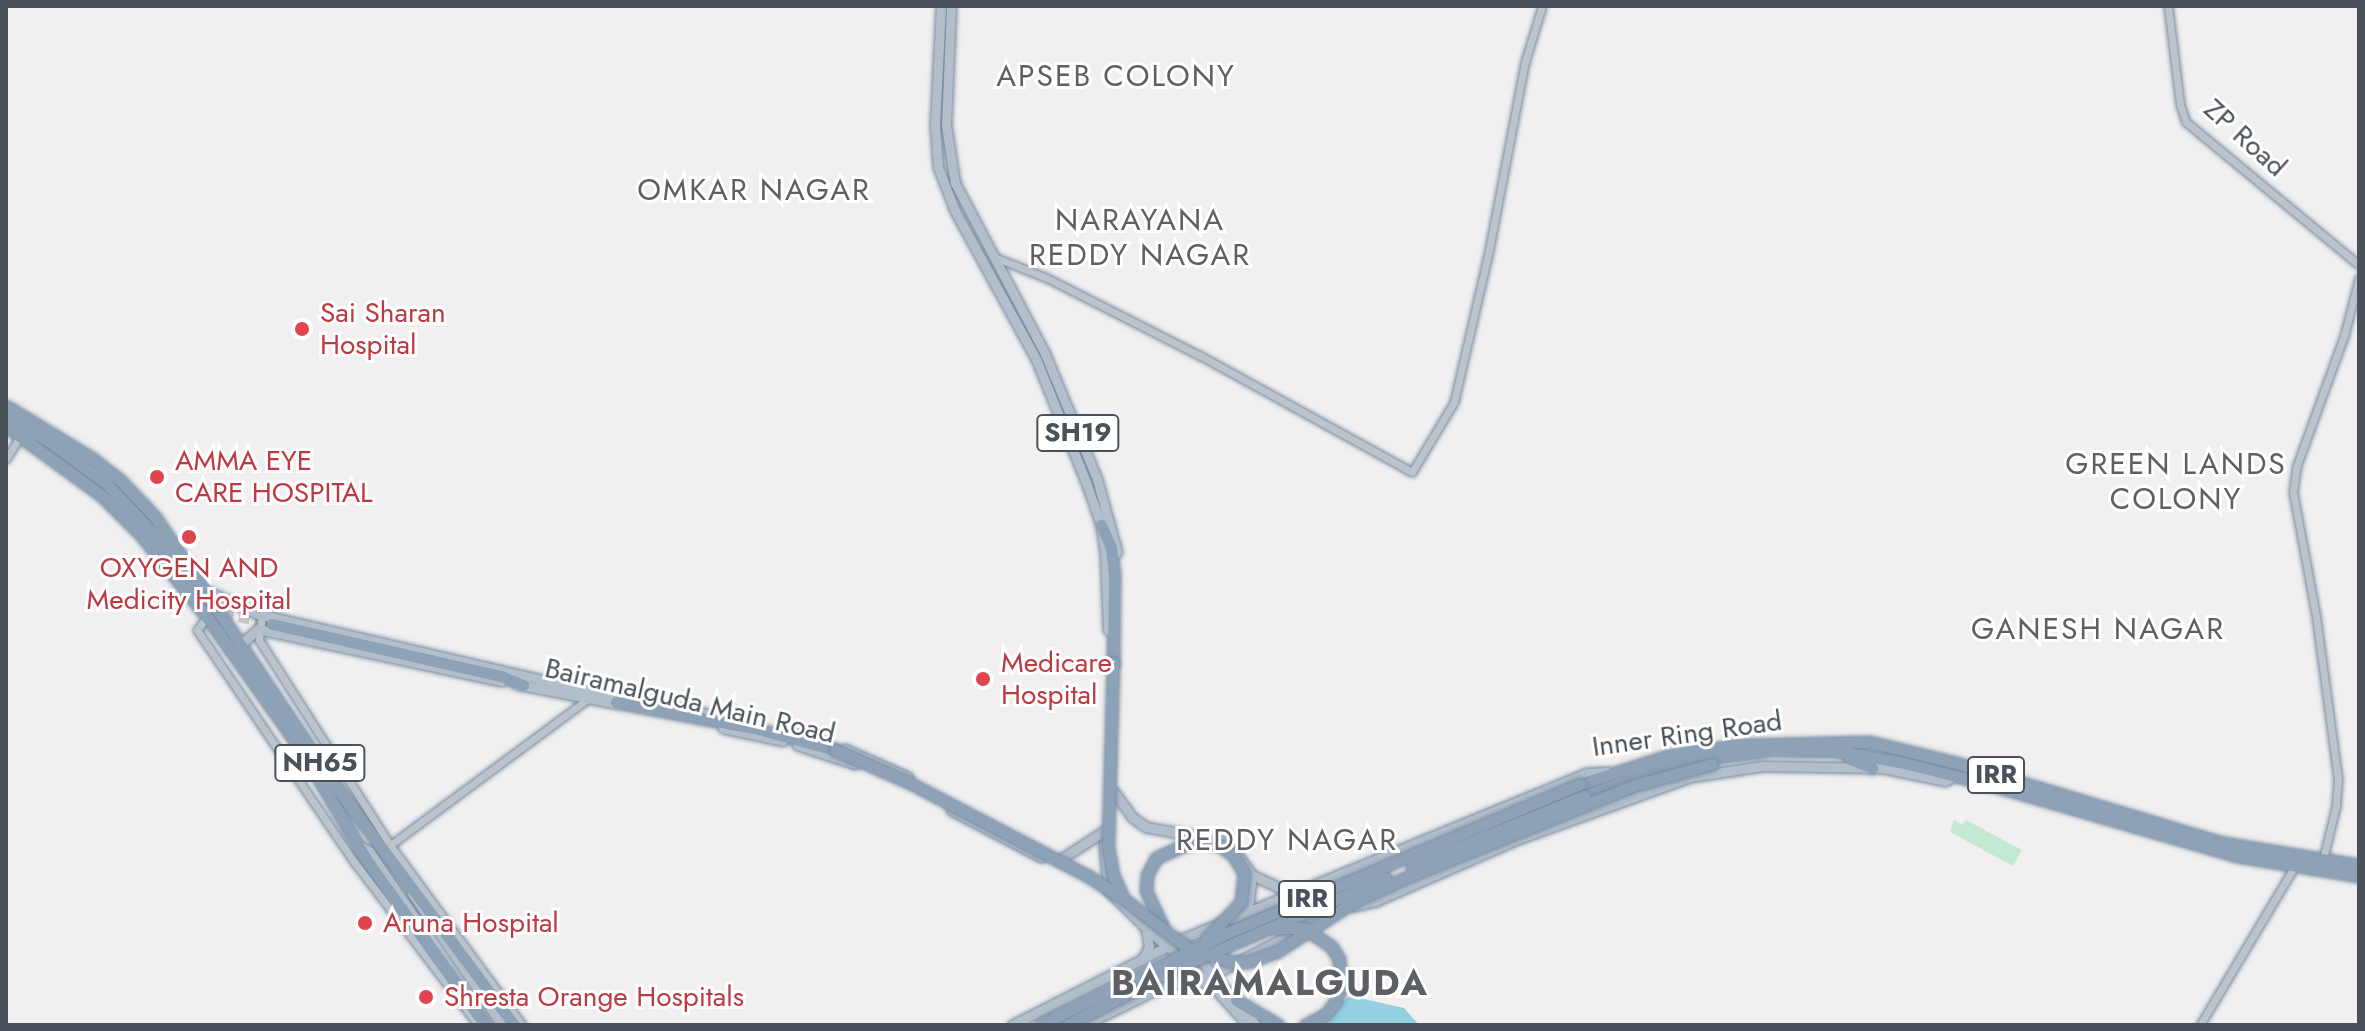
<!DOCTYPE html>
<style>
body{margin:0}
#map{position:relative;width:2365px;height:1031px;overflow:hidden;background:#f1efef;font-family:Jost,sans-serif}
div>[style]{position:absolute}
.green>*{inset:0;background:#c3e9d2}
.water>*{inset:0;background:#95d0e0}
.highway-tunnel>*{height:11px;margin-top:-5.5px;transform-origin:0;background:repeating-linear-gradient(90deg,#c7c8ca 0 11px,transparent 0 16.5px)}
.roads{filter:drop-shadow(0 0 2px #788ca3) drop-shadow(0 0 2px #788ca3)}
.minor>*{height:7px;margin:-3.5px;padding:0 3.5px;transform-origin:3.5px;border-radius:3.5px;background:#bcc3ca}
.major>*{height:9px;margin:-4.5px;padding:0 4.5px;transform-origin:4.5px;border-radius:4.5px;background:#b2beca}
.highway>*{height:11px;margin:-5.5px;padding:0 5.5px;transform-origin:5.5px;border-radius:5.5px;background:#8da1b7}
.bridges{filter:drop-shadow(0 0 2px #788ca3) drop-shadow(0 0 2px #788ca3)}
.highway-bridge>*{height:11px;margin:-5.5px;padding:0 5.5px;transform-origin:5.5px;border-radius:5.5px;background:#8da1b7}
.dots>*{width:22px;height:22px;translate:-50% -50%;box-sizing:border-box;border:4px solid #fff;border-radius:50%}
span{translate:-50% -50%;white-space:nowrap;text-align:center;line-height:1.15;-webkit-text-stroke:6px #fff;paint-order:stroke}
.shield-label span{padding:2px 6px;background:#fff;border:2px solid;border-radius:6px;-webkit-text-stroke-width:0}
.shield-label{font-size:26px;color:#49525a;font-weight:700}
.street-label{font-size:28px;color:#49525a}
.health-label{font-size:28px;color:#be3a42}
.left{translate:0 -50%;text-align:left}
.neighbourhood-label{font-size:30px;color:#5c5f63;letter-spacing:2px}
.district-label{font-size:36px;color:#5c5f63;font-weight:700;letter-spacing:2px}
.frame{position:absolute;inset:0;border:8px solid #49525a;pointer-events:none}
</style>
<div id="map">
<div class="green">
<i style="clip-path:polygon(1954px 820px,1962px 825px,1966px 820px,2022px 850px,2013px 866px,1950px 832px)"></i>
</div>
<div class="water">
<i style="clip-path:polygon(1350px 996px,1404px 1008px,1419px 1025px,1305px 1025px)"></i>
</div>
<div class="highway-tunnel">
<i style="left:194px;top:587px;width:23px;rotate:49deg"></i>
<i style="left:209px;top:604px;width:16px;rotate:30deg"></i>
<i style="left:223px;top:612px;width:49px;rotate:14deg"></i>
</div>
<div class="roads">
<div class="minor">
<i style="left:2168px;top:6px;width:99px;rotate:83deg"></i>
<i style="left:2180px;top:104px;width:19px;rotate:72deg"></i>
<i style="left:2186px;top:122px;width:224px;rotate:39.6deg"></i>
<i style="left:994px;top:257px;width:57px;rotate:21.6deg"></i>
<i style="left:1047px;top:278px;width:173px;rotate:26.9deg"></i>
<i style="left:1201px;top:356px;width:241px;rotate:28.8deg"></i>
<i style="left:1412px;top:472px;width:82px;rotate:-59deg"></i>
<i style="left:1454px;top:402px;width:156px;rotate:-77deg"></i>
<i style="left:1489px;top:250px;width:191px;rotate:-79.2deg"></i>
<i style="left:1525px;top:62px;width:59px;rotate:-73.1deg"></i>
<i style="left:6px;top:459px;width:28px;rotate:-58deg"></i>
<i style="left:262px;top:615px;width:25px;rotate:97deg"></i>
<i style="left:259px;top:640px;width:243px;rotate:57.4deg"></i>
<i style="left:390px;top:845px;width:223px;rotate:53.7deg"></i>
<i style="left:207px;top:617px;width:16px;rotate:128deg"></i>
<i style="left:197px;top:630px;width:282px;rotate:55.9deg"></i>
<i style="left:355px;top:863px;width:203px;rotate:52.8deg"></i>
<i style="left:389px;top:846px;width:250px;rotate:-36.5deg"></i>
<i style="left:2323px;top:859px;width:55px;rotate:-76.2deg"></i>
<i style="left:2336px;top:806px;width:27px;rotate:-86deg"></i>
<i style="left:2338px;top:779px;width:164px;rotate:-97.7deg"></i>
<i style="left:2316px;top:616px;width:126px;rotate:-100.5deg"></i>
<i style="left:2293px;top:492px;width:27px;rotate:-82deg"></i>
<i style="left:2297px;top:465px;width:137px;rotate:-70deg"></i>
<i style="left:2344px;top:336px;width:60px;rotate:-75.5deg"></i>
<i style="left:2200px;top:1025px;width:187px;rotate:-59.2deg"></i>
</div>
<div class="major">
<i style="left:941px;top:6px;width:119px;rotate:92.9deg"></i>
<i style="left:935px;top:125px;width:42px;rotate:85.9deg"></i>
<i style="left:938px;top:167px;width:47px;rotate:68.9deg"></i>
<i style="left:955px;top:211px;width:169px;rotate:61.3deg"></i>
<i style="left:1036px;top:359px;width:133px;rotate:67.9deg"></i>
<i style="left:1086px;top:482px;width:46px;rotate:70.8deg"></i>
<i style="left:1101px;top:525px;width:27px;rotate:82deg"></i>
<i style="left:1105px;top:552px;width:78px;rotate:87.8deg"></i>
<i style="left:951px;top:6px;width:119px;rotate:92.4deg"></i>
<i style="left:946px;top:125px;width:59px;rotate:81.2deg"></i>
<i style="left:955px;top:183px;width:193px;rotate:62.2deg"></i>
<i style="left:1045px;top:354px;width:135px;rotate:67.4deg"></i>
<i style="left:1097px;top:479px;width:76px;rotate:74.7deg"></i>
<i style="left:207px;top:591px;width:56px;rotate:24.3deg"></i>
<i style="left:258px;top:614px;width:343px;rotate:13.1deg"></i>
<i style="left:592px;top:692px;width:165px;rotate:10.8deg"></i>
<i style="left:242px;top:643px;width:21px;rotate:-41deg"></i>
<i style="left:258px;top:629px;width:249px;rotate:12.1deg"></i>
<i style="left:516px;top:684px;width:105px;rotate:11deg"></i>
<i style="left:723px;top:728px;width:61px;rotate:12.2deg"></i>
<i style="left:787px;top:732px;width:41px;rotate:15.4deg"></i>
<i style="left:797px;top:745px;width:61px;rotate:18.1deg"></i>
<i style="left:845px;top:749px;width:69px;rotate:24deg"></i>
<i style="left:1114px;top:792px;width:31px;rotate:54deg"></i>
<i style="left:1132px;top:817px;width:17px;rotate:36deg"></i>
<i style="left:1146px;top:827px;width:83px;rotate:10.4deg"></i>
<i style="left:1228px;top:842px;width:41px;rotate:54deg"></i>
<i style="left:1252px;top:875px;width:40px;rotate:97.1deg"></i>
<i style="left:951px;top:810px;width:102px;rotate:27.6deg"></i>
<i style="left:1104px;top:844px;width:46px;rotate:85deg"></i>
<i style="left:1108px;top:890px;width:54px;rotate:45deg"></i>
<i style="left:1146px;top:928px;width:82px;rotate:40.5deg"></i>
<i style="left:1208px;top:981px;width:59px;rotate:47.7deg"></i>
<i style="left:360px;top:846px;width:10px;rotate:29deg"></i>
<i style="left:369px;top:851px;width:88px;rotate:55.6deg"></i>
<i style="left:1061px;top:859px;width:51px;rotate:-33.1deg"></i>
<i style="left:1252px;top:875px;width:45px;rotate:24.9deg"></i>
<i style="left:412px;top:893px;width:160px;rotate:55.7deg"></i>
<i style="left:1353px;top:906px;width:24px;rotate:-12deg"></i>
<i style="left:1376px;top:901px;width:155px;rotate:-23.6deg"></i>
<i style="left:1518px;top:839px;width:183px;rotate:-19.8deg"></i>
<i style="left:1690px;top:777px;width:73px;rotate:-8.7deg"></i>
<i style="left:1762px;top:766px;width:121px;rotate:0.9deg"></i>
<i style="left:1883px;top:768px;width:63px;rotate:11.8deg"></i>
<i style="left:1945px;top:781px;width:10px;rotate:-29deg"></i>
<i style="left:1196px;top:955px;width:92px;rotate:49.4deg"></i>
<i style="left:1142px;top:960px;width:15px;rotate:-62deg"></i>
<i style="left:1149px;top:947px;width:18px;rotate:-99deg"></i>
<i style="left:1214px;top:974px;width:124px;rotate:-27.4deg"></i>
<i style="left:1012px;top:1025px;width:191px;rotate:-26.8deg"></i>
<i style="left:1182px;top:939px;width:437px;rotate:-22.3deg"></i>
<i style="left:1586px;top:773px;width:21px;rotate:-3deg"></i>
<i style="left:1084px;top:1025px;width:86px;rotate:-26.3deg"></i>
<i style="left:1161px;top:987px;width:21px;rotate:-14deg"></i>
<i style="left:1181px;top:982px;width:28px"></i>
</div>
<div class="highway">
<i style="left:6px;top:406px;width:102px;rotate:31.3deg"></i>
<i style="left:93px;top:459px;width:33px;rotate:38deg"></i>
<i style="left:119px;top:479px;width:52px;rotate:46.5deg"></i>
<i style="left:155px;top:517px;width:313px;rotate:56.2deg"></i>
<i style="left:329px;top:777px;width:309px;rotate:53.3deg"></i>
<i style="left:6px;top:417px;width:49px;rotate:29.2deg"></i>
<i style="left:49px;top:441px;width:69px;rotate:36.2deg"></i>
<i style="left:105px;top:482px;width:82px;rotate:47deg"></i>
<i style="left:161px;top:542px;width:56px;rotate:53.7deg"></i>
<i style="left:6px;top:426px;width:119px;rotate:36.1deg"></i>
<i style="left:102px;top:496px;width:55px;rotate:45deg"></i>
<i style="left:141px;top:535px;width:105px;rotate:51.2deg"></i>
<i style="left:207px;top:617px;width:164px;rotate:54.7deg"></i>
<i style="left:302px;top:751px;width:129px;rotate:59.3deg"></i>
<i style="left:368px;top:862px;width:201px;rotate:54.3deg"></i>
<i style="left:1101px;top:525px;width:24px;rotate:66deg"></i>
<i style="left:1111px;top:547px;width:27px;rotate:84deg"></i>
<i style="left:1114px;top:574px;width:89px;rotate:90.6deg"></i>
<i style="left:272px;top:624px;width:235px;rotate:12.8deg"></i>
<i style="left:501px;top:676px;width:24px;rotate:22deg"></i>
<i style="left:616px;top:702px;width:140px;rotate:10.7deg"></i>
<i style="left:754px;top:728px;width:84px;rotate:15.2deg"></i>
<i style="left:1850px;top:759px;width:24px;rotate:22deg"></i>
<i style="left:1580px;top:784px;width:92px;rotate:-17.7deg"></i>
<i style="left:1668px;top:756px;width:71px;rotate:-8.9deg"></i>
<i style="left:1738px;top:745px;width:132px;rotate:-1.3deg"></i>
<i style="left:1870px;top:742px;width:89px;rotate:13.7deg"></i>
<i style="left:1956px;top:763px;width:279px;rotate:16.7deg"></i>
<i style="left:2223px;top:843px;width:138px;rotate:9.2deg"></i>
<i style="left:1584px;top:796px;width:100px;rotate:-19.9deg"></i>
<i style="left:1678px;top:762px;width:92px;rotate:-7.5deg"></i>
<i style="left:1769px;top:750px;width:67px;rotate:0.9deg"></i>
<i style="left:1836px;top:751px;width:65px;rotate:9.8deg"></i>
<i style="left:1900px;top:762px;width:98px;rotate:14.2deg"></i>
<i style="left:1995px;top:786px;width:252px;rotate:16.1deg"></i>
<i style="left:2237px;top:856px;width:124px;rotate:9.3deg"></i>
<i style="left:1162px;top:925px;width:38px;rotate:-115deg"></i>
<i style="left:1146px;top:890px;width:15px;rotate:-86deg"></i>
<i style="left:1147px;top:875px;width:19px;rotate:-62deg"></i>
<i style="left:1156px;top:858px;width:33px;rotate:-25deg"></i>
<i style="left:1236px;top:1000px;width:49px;rotate:30.8deg"></i>
</div>
</div>
<div class="bridges">
<div class="highway-bridge">
<i style="left:1113px;top:663px;width:184px;rotate:91.6deg"></i>
<i style="left:1108px;top:847px;width:28px;rotate:80deg"></i>
<i style="left:1113px;top:875px;width:22px;rotate:66deg"></i>
<i style="left:835px;top:750px;width:82px;rotate:23.7deg"></i>
<i style="left:910px;top:783px;width:201px;rotate:27.6deg"></i>
<i style="left:1088px;top:876px;width:43px;rotate:32.6deg"></i>
<i style="left:1124px;top:899px;width:78px;rotate:37.7deg"></i>
<i style="left:1186px;top:947px;width:47px;rotate:18.4deg"></i>
<i style="left:1231px;top:962px;width:17px"></i>
<i style="left:1248px;top:962px;width:32px;rotate:-20deg"></i>
<i style="left:1278px;top:951px;width:92px;rotate:-33deg"></i>
<i style="left:1355px;top:901px;width:52px;rotate:-25.1deg"></i>
<i style="left:1402px;top:879px;width:248px;rotate:-22deg"></i>
<i style="left:1632px;top:786px;width:83px;rotate:-15.4deg"></i>
<i style="left:1186px;top:844px;width:14px;rotate:-12deg"></i>
<i style="left:1200px;top:841px;width:22px;rotate:13deg"></i>
<i style="left:1221px;top:846px;width:15px;rotate:37deg"></i>
<i style="left:1233px;top:855px;width:21px;rotate:59deg"></i>
<i style="left:1244px;top:873px;width:29px;rotate:96deg"></i>
<i style="left:1241px;top:902px;width:50px;rotate:133.4deg"></i>
<i style="left:1412px;top:866px;width:186px;rotate:-22.1deg"></i>
<i style="left:1274px;top:928px;width:30px"></i>
<i style="left:1304px;top:928px;width:32px;rotate:34deg"></i>
<i style="left:1331px;top:946px;width:15px;rotate:58deg"></i>
<i style="left:1339px;top:959px;width:29px;rotate:86deg"></i>
<i style="left:1341px;top:988px;width:15px;rotate:113deg"></i>
<i style="left:1335px;top:1002px;width:15px;rotate:127deg"></i>
<i style="left:1326px;top:1014px;width:24px;rotate:152deg"></i>
<i style="left:1040px;top:1025px;width:208px;rotate:-26.2deg"></i>
<i style="left:1227px;top:933px;width:383px;rotate:-22.9deg"></i>
<i style="left:1067px;top:1025px;width:124px;rotate:-27.4deg"></i>
<i style="left:1177px;top:968px;width:227px;rotate:-23.4deg"></i>
</div>
</div>
<div class="dots">
<i style="left:302px;top:329px;background:#e0444e"></i>
<i style="left:157px;top:477px;background:#e0444e"></i>
<i style="left:189px;top:537px;background:#e0444e"></i>
<i style="left:983px;top:679px;background:#e0444e"></i>
<i style="left:365px;top:923px;background:#e0444e"></i>
<i style="left:426px;top:997px;background:#e0444e"></i>
</div>
<div class="shield-label">
<span style="left:1078px;top:433px">SH19</span>
<span style="left:320px;top:763px">NH65</span>
<span style="left:1996px;top:775px">IRR</span>
<span style="left:1307px;top:899px">IRR</span>
</div>
<div class="street-label">
<span style="left:2245px;top:138px;rotate:42deg">ZP Road</span>
<span style="left:690px;top:701px;rotate:13deg">Bairamalguda Main Road</span>
<span style="left:1687px;top:734px;rotate:-8deg">Inner Ring Road</span>
</div>
<div class="health-label">
<span class="left" style="left:320px;top:329px">Sai Sharan<br>Hospital</span>
<span class="left" style="left:175px;top:477px">AMMA EYE<br>CARE HOSPITAL</span>
<span style="left:189px;top:584px">OXYGEN AND<br>Medicity Hospital</span>
<span class="left" style="left:1001px;top:679px">Medicare<br>Hospital</span>
<span class="left" style="left:383px;top:923px">Aruna Hospital</span>
<span class="left" style="left:444px;top:997px">Shresta Orange Hospitals</span>
</div>
<div class="neighbourhood-label">
<span style="left:1116px;top:76px">APSEB COLONY</span>
<span style="left:754px;top:190px">OMKAR NAGAR</span>
<span style="left:1140px;top:237px">NARAYANA<br>REDDY NAGAR</span>
<span style="left:2176px;top:481px">GREEN LANDS<br>COLONY</span>
<span style="left:2098px;top:629px">GANESH NAGAR</span>
<span style="left:1287px;top:840px">REDDY NAGAR</span>
</div>
<div class="district-label">
<span style="left:1270px;top:983px">BAIRAMALGUDA</span>
</div>
<div class="frame"></div>
</div>
